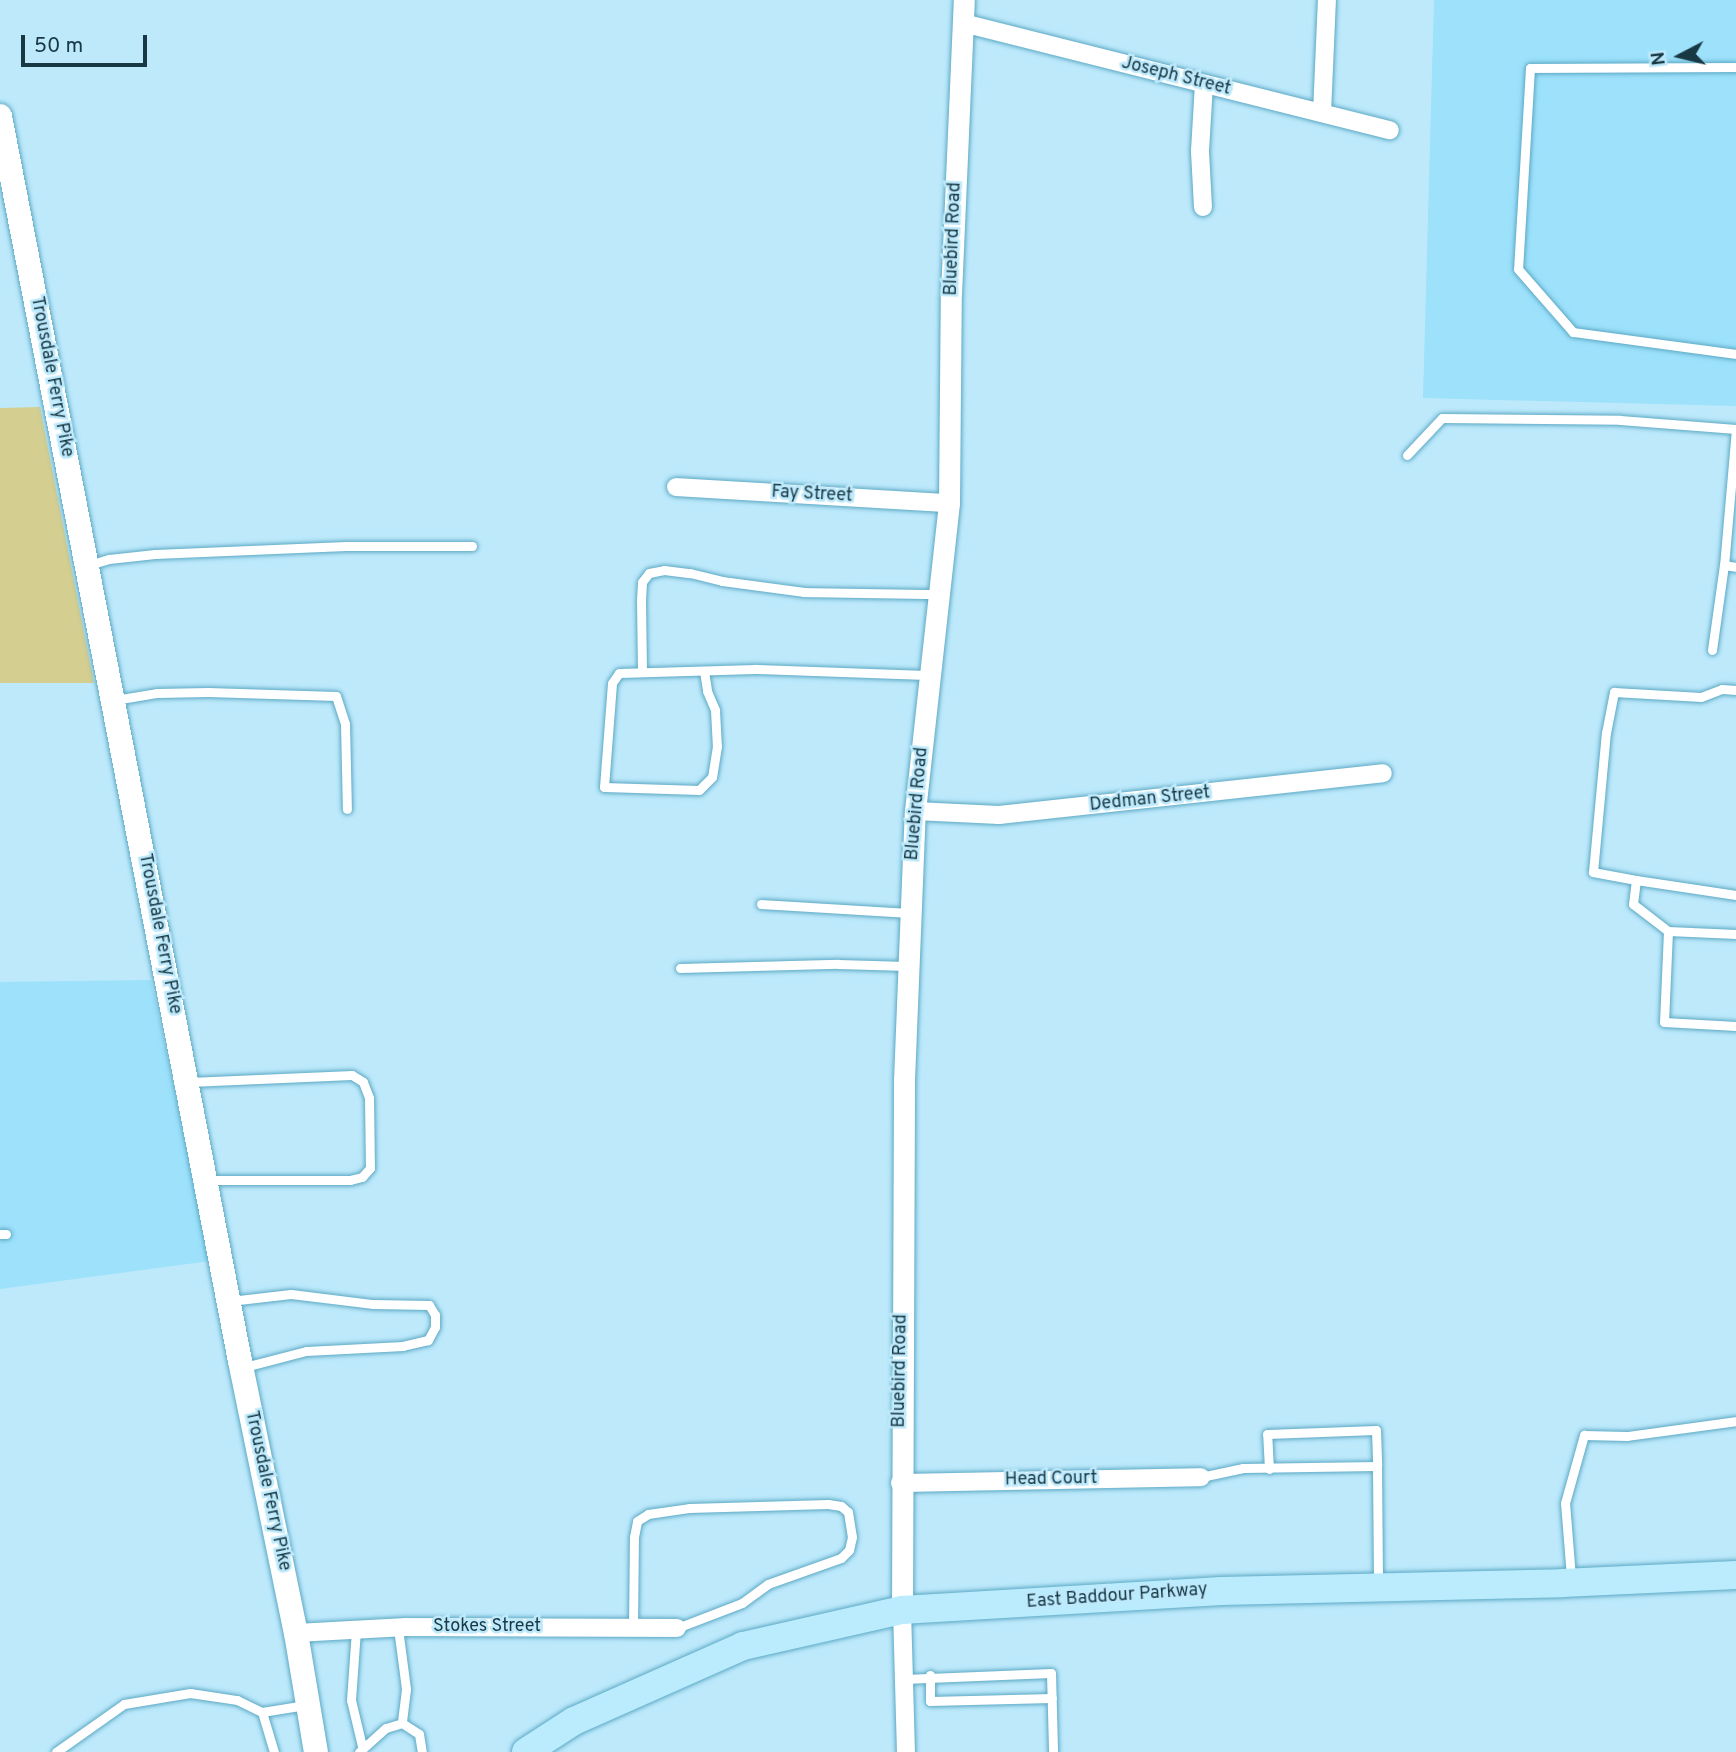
<!DOCTYPE html>
<style>
body{margin:0}
#map{position:relative;width:1736px;height:1752px;overflow:hidden;background:#bde9fb;font-family:Overpass,sans-serif}
div>[style]{position:absolute}
.built>*{inset:0;background:#9de1fb}
.green>*{inset:0;background:#d4ce91}
.roads{filter:drop-shadow(0 0 2px #5ca9c5) drop-shadow(0 0 2px #5ca9c5)}
.service>*{height:9px;margin:-4.5px;padding:0 4.5px;transform-origin:4.5px;border-radius:4.5px;background:#fff}
.minor>*{height:18px;margin:-9px;padding:0 9px;transform-origin:9px;border-radius:9px;background:#fff}
.tertiary>*{height:21px;margin:-10.5px;padding:0 10.5px;transform-origin:10.5px;border-radius:10.5px;background:#fff}
.secondary>*{height:24px;margin:-12px;padding:0 12px;transform-origin:12px;border-radius:12px;background:#fff}
.primary>*{height:28px;margin:-14px;padding:0 14px;transform-origin:14px;border-radius:14px;background:#baecfe}
span{translate:-50% -50%;white-space:nowrap;text-align:center;line-height:1.15;-webkit-text-stroke:5px #bde9fb;paint-order:stroke}
.street-label{font-size:18px;color:#183844}
.north{position:absolute;left:1645px;top:21px;width:70px;height:70px;-webkit-text-stroke:5px #bde9fb;paint-order:stroke;rotate:263deg;font-size:19px;font-weight:700;line-height:28px;text-align:center;color:#183844}
.north::after{content:'';display:block;margin:auto;width:24px;height:32px;background:#183844;clip-path:polygon(50% 0,100% 100%,50% 72%,0 100%)}
.scale{position:absolute;left:21px;top:35px;width:126px;height:32px;box-sizing:border-box;border:4px solid #183844;border-top:0;padding-left:9px;font-size:21px;line-height:24px;white-space:nowrap;color:#183844;-webkit-text-stroke:5px #bde9fb;paint-order:stroke}
</style>
<div id="map">
<div class="built">
<i style="clip-path:polygon(1434px 0,1736px 0,1736px 406px,1423px 398px)"></i>
<i style="clip-path:polygon(151px 980px,210px 1261px,0 1289px,0 982px)"></i>
</div>
<div class="green">
<i style="clip-path:polygon(40px 407px,94px 683px,0 683px,0 408px)"></i>
</div>
<div class="roads">
<div class="service">
<i style="left:1736px;top:67px;width:206px;rotate:179.7deg"></i>
<i style="left:1530px;top:68px;width:201px;rotate:93.4deg"></i>
<i style="left:1518px;top:269px;width:84px;rotate:48.9deg"></i>
<i style="left:1573px;top:332px;width:164px;rotate:7.7deg"></i>
<i style="left:1407px;top:455px;width:51px;rotate:-46.6deg"></i>
<i style="left:1442px;top:418px;width:178px;rotate:0.6deg"></i>
<i style="left:1620px;top:420px;width:116px;rotate:4.4deg"></i>
<i style="left:1736px;top:429px;width:137px;rotate:95deg"></i>
<i style="left:1724px;top:565px;width:12px;rotate:9deg"></i>
<i style="left:89px;top:565px;width:21px;rotate:-17deg"></i>
<i style="left:109px;top:559px;width:46px;rotate:-6.2deg"></i>
<i style="left:155px;top:554px;width:191px;rotate:-2.4deg"></i>
<i style="left:346px;top:546px;width:126px"></i>
<i style="left:1712px;top:650px;width:86px;rotate:-82deg"></i>
<i style="left:642px;top:671px;width:70px;rotate:-90.8deg"></i>
<i style="left:641px;top:601px;width:19px;rotate:-87deg"></i>
<i style="left:642px;top:582px;width:11px;rotate:-52deg"></i>
<i style="left:649px;top:573px;width:15px;rotate:-11deg"></i>
<i style="left:664px;top:570px;width:26px;rotate:7deg"></i>
<i style="left:690px;top:573px;width:33px;rotate:14deg"></i>
<i style="left:722px;top:581px;width:83px;rotate:7.6deg"></i>
<i style="left:804px;top:592px;width:133px;rotate:0.9deg"></i>
<i style="left:704px;top:671px;width:20px;rotate:81deg"></i>
<i style="left:707px;top:691px;width:21px;rotate:67deg"></i>
<i style="left:715px;top:710px;width:36px;rotate:87deg"></i>
<i style="left:717px;top:746px;width:31px;rotate:99deg"></i>
<i style="left:712px;top:777px;width:18px;rotate:135deg"></i>
<i style="left:699px;top:790px;width:95px;rotate:-178.2deg"></i>
<i style="left:604px;top:787px;width:104px;rotate:-85.6deg"></i>
<i style="left:612px;top:683px;width:12px;rotate:-55deg"></i>
<i style="left:619px;top:673px;width:136px;rotate:-1.7deg"></i>
<i style="left:755px;top:669px;width:174px;rotate:2deg"></i>
<i style="left:115px;top:700px;width:43px;rotate:-9.5deg"></i>
<i style="left:157px;top:693px;width:51px;rotate:-1.1deg"></i>
<i style="left:208px;top:692px;width:128px;rotate:1.8deg"></i>
<i style="left:336px;top:696px;width:29px;rotate:72deg"></i>
<i style="left:345px;top:724px;width:85px;rotate:88.7deg"></i>
<i style="left:1636px;top:880px;width:101px;rotate:8.5deg"></i>
<i style="left:761px;top:904px;width:148px;rotate:3.5deg"></i>
<i style="left:1668px;top:931px;width:44px;rotate:-142.4deg"></i>
<i style="left:1633px;top:904px;width:24px;rotate:-83deg"></i>
<i style="left:1636px;top:880px;width:44px;rotate:-169.5deg"></i>
<i style="left:1593px;top:872px;width:140px;rotate:-84.7deg"></i>
<i style="left:1606px;top:733px;width:42px;rotate:-79deg"></i>
<i style="left:1614px;top:692px;width:87px;rotate:3.3deg"></i>
<i style="left:1701px;top:697px;width:22px;rotate:-21deg"></i>
<i style="left:1722px;top:689px;width:14px;rotate:4deg"></i>
<i style="left:1736px;top:934px;width:68px;rotate:-177.5deg"></i>
<i style="left:1668px;top:931px;width:91px;rotate:92.5deg"></i>
<i style="left:1664px;top:1022px;width:72px;rotate:3.2deg"></i>
<i style="left:680px;top:968px;width:158px;rotate:-1.5deg"></i>
<i style="left:838px;top:964px;width:69px;rotate:1.7deg"></i>
<i style="left:189px;top:1082px;width:163px;rotate:-2.5deg"></i>
<i style="left:352px;top:1075px;width:13px;rotate:32deg"></i>
<i style="left:363px;top:1082px;width:17px;rotate:69deg"></i>
<i style="left:369px;top:1098px;width:70px;rotate:89.2deg"></i>
<i style="left:370px;top:1168px;width:12px;rotate:132deg"></i>
<i style="left:362px;top:1177px;width:12px;rotate:166deg"></i>
<i style="left:350px;top:1180px;width:143px;rotate:180deg"></i>
<i style="left:0;top:1234px;width:6px"></i>
<i style="left:230px;top:1301px;width:61px;rotate:-6.5deg"></i>
<i style="left:291px;top:1294px;width:83px;rotate:7deg"></i>
<i style="left:373px;top:1304px;width:56px;rotate:1deg"></i>
<i style="left:429px;top:1305px;width:12px;rotate:59deg"></i>
<i style="left:435px;top:1315px;width:12px;rotate:90deg"></i>
<i style="left:435px;top:1327px;width:15px;rotate:118deg"></i>
<i style="left:428px;top:1340px;width:26px;rotate:167deg"></i>
<i style="left:403px;top:1346px;width:97px;rotate:177deg"></i>
<i style="left:306px;top:1351px;width:64px;rotate:165.5deg"></i>
<i style="left:1269px;top:1469px;width:35px;rotate:-93deg"></i>
<i style="left:1267px;top:1434px;width:109px;rotate:-2.1deg"></i>
<i style="left:1376px;top:1430px;width:36px;rotate:88deg"></i>
<i style="left:1201px;top:1477px;width:43px;rotate:-12.1deg"></i>
<i style="left:1243px;top:1468px;width:134px;rotate:-0.9deg"></i>
<i style="left:1377px;top:1466px;width:116px;rotate:89.5deg"></i>
<i style="left:1571px;top:1577px;width:74px;rotate:-94.6deg"></i>
<i style="left:1565px;top:1503px;width:71px;rotate:-74.4deg"></i>
<i style="left:1584px;top:1435px;width:43px;rotate:1.3deg"></i>
<i style="left:1627px;top:1436px;width:110px;rotate:-7.8deg"></i>
<i style="left:398px;top:1628px;width:62px;rotate:82.5deg"></i>
<i style="left:406px;top:1689px;width:34px;rotate:97deg"></i>
<i style="left:633px;top:1628px;width:91px;rotate:-89.4deg"></i>
<i style="left:634px;top:1537px;width:16px;rotate:-79deg"></i>
<i style="left:637px;top:1521px;width:13px;rotate:-32deg"></i>
<i style="left:648px;top:1514px;width:41px;rotate:-8.3deg"></i>
<i style="left:689px;top:1508px;width:139px;rotate:-1.6deg"></i>
<i style="left:828px;top:1504px;width:13px;rotate:9deg"></i>
<i style="left:841px;top:1506px;width:9px;rotate:41deg"></i>
<i style="left:848px;top:1512px;width:25px;rotate:81deg"></i>
<i style="left:852px;top:1537px;width:13px;rotate:103deg"></i>
<i style="left:849px;top:1550px;width:11px;rotate:135deg"></i>
<i style="left:841px;top:1558px;width:77px;rotate:160.4deg"></i>
<i style="left:768px;top:1584px;width:32px;rotate:144deg"></i>
<i style="left:742px;top:1603px;width:70px;rotate:159deg"></i>
<i style="left:356px;top:1630px;width:70px;rotate:94.1deg"></i>
<i style="left:351px;top:1700px;width:47px;rotate:76.6deg"></i>
<i style="left:930px;top:1675px;width:26px;rotate:90deg"></i>
<i style="left:930px;top:1701px;width:122px;rotate:-1.4deg"></i>
<i style="left:904px;top:1679px;width:147px;rotate:-2.3deg"></i>
<i style="left:1051px;top:1673px;width:79px;rotate:88.5deg"></i>
<i style="left:262px;top:1712px;width:44px;rotate:-9.2deg"></i>
<i style="left:56px;top:1752px;width:83px;rotate:-35.2deg"></i>
<i style="left:124px;top:1704px;width:67px;rotate:-9.5deg"></i>
<i style="left:190px;top:1693px;width:48px;rotate:8.5deg"></i>
<i style="left:237px;top:1700px;width:28px;rotate:26deg"></i>
<i style="left:262px;top:1712px;width:42px;rotate:73.3deg"></i>
<i style="left:359px;top:1752px;width:36px;rotate:-42deg"></i>
<i style="left:386px;top:1728px;width:17px;rotate:-17deg"></i>
<i style="left:402px;top:1723px;width:20px;rotate:33deg"></i>
<i style="left:419px;top:1734px;width:18px;rotate:81deg"></i>
</div>
<div class="minor">
<i style="left:963px;top:23px;width:440px;rotate:14.1deg"></i>
<i style="left:1322px;top:113px;width:113px;rotate:-87.5deg"></i>
<i style="left:1203px;top:207px;width:56px;rotate:-93.1deg"></i>
<i style="left:1200px;top:151px;width:67px;rotate:-86.6deg"></i>
<i style="left:676px;top:487px;width:273px;rotate:3.4deg"></i>
<i style="left:915px;top:811px;width:84px;rotate:2.7deg"></i>
<i style="left:999px;top:815px;width:386px;rotate:-6.2deg"></i>
<i style="left:900px;top:1483px;width:301px;rotate:-1.1deg"></i>
<i style="left:902px;top:1610px;width:142px;rotate:88.4deg"></i>
<i style="left:296px;top:1633px;width:110px;rotate:-3.1deg"></i>
<i style="left:406px;top:1627px;width:271px;rotate:0.2deg"></i>
</div>
<div class="tertiary">
<i style="left:902px;top:1610px;width:530px;rotate:-89.78deg"></i>
<i style="left:904px;top:1080px;width:269px;rotate:-87.7deg"></i>
<i style="left:915px;top:811px;width:310px;rotate:-83.7deg"></i>
<i style="left:949px;top:503px;width:209px;rotate:-89.5deg"></i>
<i style="left:951px;top:294px;width:294px;rotate:-87.5deg"></i>
</div>
<div class="secondary">
<i style="left:0;top:116px;width:1268px;rotate:79.09deg"></i>
<i style="left:240px;top:1361px;width:278px;rotate:78.4deg"></i>
<i style="left:296px;top:1633px;width:121px;rotate:80.5deg"></i>
</div>
<div class="primary">
<i style="left:526px;top:1752px;width:57px;rotate:-32.9deg"></i>
<i style="left:574px;top:1721px;width:185px;rotate:-23.9deg"></i>
<i style="left:743px;top:1646px;width:163px;rotate:-12.8deg"></i>
<i style="left:902px;top:1610px;width:320px;rotate:-3.4deg"></i>
<i style="left:1221px;top:1591px;width:341px;rotate:-1.3deg"></i>
<i style="left:1562px;top:1583px;width:174px;rotate:-2.6deg"></i>
</div>
</div>
<div class="street-label">
<span style="left:1176px;top:77px;rotate:14deg">Joseph Street</span>
<span style="left:954px;top:239px;rotate:-88deg">Bluebird Road</span>
<span style="left:51px;top:377px;rotate:79deg">Trousdale Ferry Pike</span>
<span style="left:812px;top:495px;rotate:3deg">Fay Street</span>
<span style="left:1150px;top:800px;rotate:-6deg">Dedman Street</span>
<span style="left:918px;top:804px;rotate:-85deg">Bluebird Road</span>
<span style="left:159px;top:934px;rotate:79deg">Trousdale Ferry Pike</span>
<span style="left:901px;top:1371px;rotate:-89deg">Bluebird Road</span>
<span style="left:1051px;top:1480px;rotate:-1deg">Head Court</span>
<span style="left:267px;top:1491px;rotate:78deg">Trousdale Ferry Pike</span>
<span style="left:1117px;top:1597px;rotate:-4deg">East Baddour Parkway</span>
<span style="left:487px;top:1627px">Stokes Street</span>
</div>
<div class="north">N</div>
<div class="scale">50 m</div>
</div>
